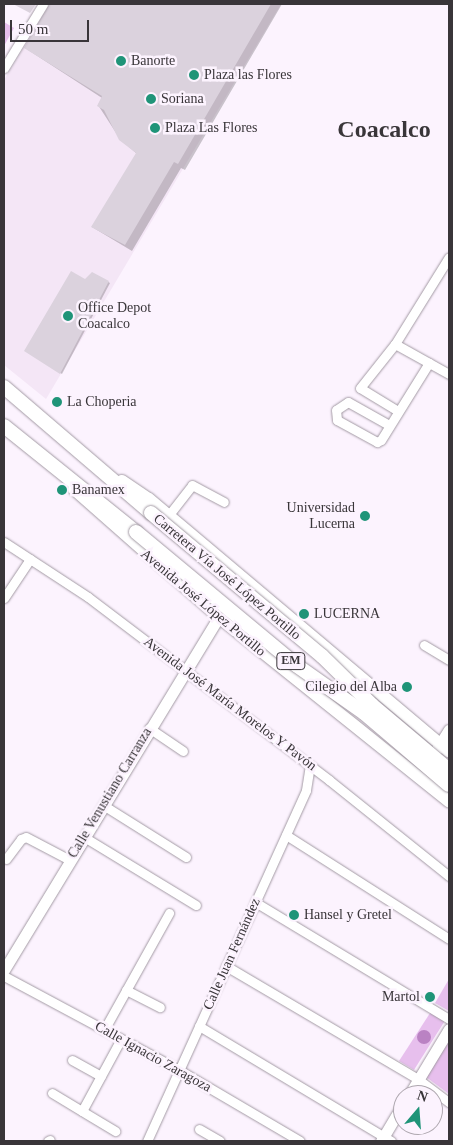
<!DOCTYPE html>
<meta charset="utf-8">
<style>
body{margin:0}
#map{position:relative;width:453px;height:1145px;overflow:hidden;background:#fcf3fe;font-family:Georgia,serif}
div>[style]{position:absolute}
.built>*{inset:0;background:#f4e6f6}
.green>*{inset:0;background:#e7bfed}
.water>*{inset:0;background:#ba82c3}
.round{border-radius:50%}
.shadow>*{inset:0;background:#0003}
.building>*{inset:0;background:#dbd2dd}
.roads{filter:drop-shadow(0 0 1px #a39aa4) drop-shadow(0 0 1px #a39aa4)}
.minor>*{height:9px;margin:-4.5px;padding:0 4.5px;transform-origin:4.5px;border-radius:4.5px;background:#fff}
.tertiary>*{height:11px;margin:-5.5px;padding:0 5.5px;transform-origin:5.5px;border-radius:5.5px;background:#fff}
.secondary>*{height:12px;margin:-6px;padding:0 6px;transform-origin:6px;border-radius:6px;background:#fff}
.primary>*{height:14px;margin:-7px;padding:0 7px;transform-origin:7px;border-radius:7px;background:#fff}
.bridges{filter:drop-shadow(0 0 1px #a39aa4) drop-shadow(0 0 1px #a39aa4)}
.primary-bridge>*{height:14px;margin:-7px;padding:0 7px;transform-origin:7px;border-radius:7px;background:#fff}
.dots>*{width:14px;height:14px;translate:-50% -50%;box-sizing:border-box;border:2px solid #fcf3fe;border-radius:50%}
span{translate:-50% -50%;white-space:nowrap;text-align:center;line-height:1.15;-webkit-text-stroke:5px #fcf3fe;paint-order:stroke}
.shield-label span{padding:1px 4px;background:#fcf3fe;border:1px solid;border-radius:4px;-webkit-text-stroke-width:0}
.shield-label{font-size:12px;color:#393539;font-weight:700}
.poi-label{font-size:14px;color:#393539}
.left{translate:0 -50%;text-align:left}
.right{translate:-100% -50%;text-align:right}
.street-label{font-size:14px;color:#393539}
.town-label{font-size:24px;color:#393539;font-weight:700}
.frame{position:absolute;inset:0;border:5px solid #393539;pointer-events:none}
.north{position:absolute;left:393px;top:1085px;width:50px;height:50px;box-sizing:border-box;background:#fcf3fe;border:1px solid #aea7af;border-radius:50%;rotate:18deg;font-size:14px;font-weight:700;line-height:20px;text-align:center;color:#393539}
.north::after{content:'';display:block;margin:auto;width:18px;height:22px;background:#1f9478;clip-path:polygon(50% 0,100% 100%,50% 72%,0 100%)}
.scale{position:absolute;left:10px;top:20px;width:79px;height:22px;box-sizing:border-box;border:2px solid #393539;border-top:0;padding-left:6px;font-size:15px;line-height:18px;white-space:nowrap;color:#393539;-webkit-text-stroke:4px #fcf3fe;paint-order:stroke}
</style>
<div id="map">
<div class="built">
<i style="clip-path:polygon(50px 4px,281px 4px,46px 399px,4px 365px,4px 80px)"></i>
</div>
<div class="green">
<i style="clip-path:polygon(4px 22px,14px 28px,4px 46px)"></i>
<i style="clip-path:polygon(449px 979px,449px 1011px,435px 1003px)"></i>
<i style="clip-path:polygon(432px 1010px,446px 1019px,414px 1070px,399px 1061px)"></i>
<i style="clip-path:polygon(449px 1040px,449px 1094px,426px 1077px)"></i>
</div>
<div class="water">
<i class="round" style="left:417px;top:1030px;width:14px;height:14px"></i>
</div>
<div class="shadow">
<i style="clip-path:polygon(50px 4px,282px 4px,185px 170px,181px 168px,132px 251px,92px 227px,137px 154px,120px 139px,98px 105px,102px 98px,25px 48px)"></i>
<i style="clip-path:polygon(92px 273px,110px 283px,62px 374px,27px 352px)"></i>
</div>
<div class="building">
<i style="clip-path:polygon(13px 4px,36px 4px,30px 13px)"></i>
<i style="clip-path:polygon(49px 4px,271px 4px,178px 164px,174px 162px,125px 245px,91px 227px,136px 153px,119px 140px,104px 110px,97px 106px,102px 96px,24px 48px)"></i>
<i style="clip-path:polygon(71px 271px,85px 279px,92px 272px,109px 281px,60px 374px,24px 351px)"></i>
</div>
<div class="roads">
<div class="minor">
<i style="left:4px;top:68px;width:75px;rotate:-58.6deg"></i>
<i style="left:395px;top:344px;width:62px;rotate:29.1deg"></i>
<i style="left:398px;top:411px;width:44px;rotate:-148.8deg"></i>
<i style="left:360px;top:388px;width:56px;rotate:-51.5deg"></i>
<i style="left:395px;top:344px;width:102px;rotate:-58.2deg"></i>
<i style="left:389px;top:425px;width:47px;rotate:-150.7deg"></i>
<i style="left:348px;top:402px;width:14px;rotate:146deg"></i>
<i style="left:336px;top:410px;width:10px;rotate:84deg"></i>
<i style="left:337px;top:420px;width:46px;rotate:28.8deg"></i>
<i style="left:377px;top:442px;width:4px;rotate:-27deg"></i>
<i style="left:381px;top:440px;width:91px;rotate:-58.1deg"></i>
<i style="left:168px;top:516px;width:39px;rotate:-52deg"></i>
<i style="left:192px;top:485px;width:36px;rotate:28deg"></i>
<i style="left:4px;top:542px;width:100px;rotate:33.2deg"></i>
<i style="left:88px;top:597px;width:303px;rotate:37.2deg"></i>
<i style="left:329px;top:780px;width:154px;rotate:38.7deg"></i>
<i style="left:4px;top:598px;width:47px;rotate:-56.3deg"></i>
<i style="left:424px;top:645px;width:29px;rotate:31deg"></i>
<i style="left:149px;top:728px;width:41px;rotate:34.1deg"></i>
<i style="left:103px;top:805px;width:98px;rotate:32.1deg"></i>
<i style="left:286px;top:835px;width:193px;rotate:32.5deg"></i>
<i style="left:84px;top:837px;width:131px;rotate:31.3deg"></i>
<i style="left:6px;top:859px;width:25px;rotate:-53deg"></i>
<i style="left:21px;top:839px;width:5px;rotate:-22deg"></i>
<i style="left:26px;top:837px;width:50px;rotate:27.6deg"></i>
<i style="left:255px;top:902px;width:227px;rotate:31.1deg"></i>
<i style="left:226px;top:966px;width:223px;rotate:30.5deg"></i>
<i style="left:418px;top:1079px;width:39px;rotate:37deg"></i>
<i style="left:4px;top:976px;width:199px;rotate:28.2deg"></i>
<i style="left:179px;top:1070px;width:140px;rotate:30.4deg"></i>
<i style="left:126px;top:990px;width:38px;rotate:27deg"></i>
<i style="left:199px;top:1026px;width:224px;rotate:30.9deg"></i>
<i style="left:104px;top:1030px;width:134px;rotate:-60.9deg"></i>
<i style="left:72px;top:1060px;width:33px;rotate:29deg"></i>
<i style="left:52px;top:1093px;width:74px;rotate:31.1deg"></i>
<i style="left:82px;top:1111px;width:82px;rotate:-61.6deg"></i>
<i style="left:199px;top:1129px;width:24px;rotate:30deg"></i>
<i style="left:48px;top:1141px;width:2px;rotate:-27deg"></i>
<i style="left:147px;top:1141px;width:385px;rotate:-65.6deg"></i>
<i style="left:306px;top:790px;width:25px;rotate:-81deg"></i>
</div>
<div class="tertiary">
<i style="left:435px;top:752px;width:26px;rotate:-58deg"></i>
<i style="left:4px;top:970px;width:413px;rotate:-58.7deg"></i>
<i style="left:409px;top:1095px;width:77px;rotate:-58.8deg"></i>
<i style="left:381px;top:1141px;width:43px;rotate:-59.3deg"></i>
</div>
<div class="secondary">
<i style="left:122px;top:481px;width:32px;rotate:34deg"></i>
<i style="left:149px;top:499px;width:392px;rotate:40.1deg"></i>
<i style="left:74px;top:489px;width:193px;rotate:41.4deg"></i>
<i style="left:219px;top:617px;width:295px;rotate:38.7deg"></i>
</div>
<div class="primary">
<i style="left:4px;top:387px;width:194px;rotate:40.6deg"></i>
<i style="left:4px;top:426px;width:169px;rotate:38.8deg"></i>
</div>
</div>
<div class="bridges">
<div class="primary-bridge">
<i style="left:151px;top:513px;width:223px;rotate:39.9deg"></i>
<i style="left:322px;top:656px;width:70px;rotate:44.4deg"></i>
<i style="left:372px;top:705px;width:101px;rotate:40.2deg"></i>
<i style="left:136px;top:532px;width:208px;rotate:39.7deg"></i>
<i style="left:296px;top:665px;width:83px;rotate:35.2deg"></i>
<i style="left:364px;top:713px;width:111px;rotate:40.3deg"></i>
</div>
</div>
<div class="dots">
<i style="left:121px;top:61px;background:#1f9478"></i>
<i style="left:194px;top:75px;background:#1f9478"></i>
<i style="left:151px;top:99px;background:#1f9478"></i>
<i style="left:155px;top:128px;background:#1f9478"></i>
<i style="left:68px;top:316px;background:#1f9478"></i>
<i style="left:57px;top:402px;background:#1f9478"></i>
<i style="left:62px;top:490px;background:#1f9478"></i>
<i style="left:365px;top:516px;background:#1f9478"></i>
<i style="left:304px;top:614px;background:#1f9478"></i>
<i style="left:407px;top:687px;background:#1f9478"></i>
<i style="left:294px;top:915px;background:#1f9478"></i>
<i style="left:430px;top:997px;background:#1f9478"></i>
</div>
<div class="shield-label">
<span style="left:291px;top:661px">EM</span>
</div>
<div class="poi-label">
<span class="left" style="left:131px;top:61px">Banorte</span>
<span class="left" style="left:204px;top:75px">Plaza las Flores</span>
<span class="left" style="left:161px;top:99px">Soriana</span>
<span class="left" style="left:165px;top:128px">Plaza Las Flores</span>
<span class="left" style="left:78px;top:316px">Office Depot<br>Coacalco</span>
<span class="left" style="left:67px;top:402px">La Choperia</span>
<span class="left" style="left:72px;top:490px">Banamex</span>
<span class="right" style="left:355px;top:516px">Universidad<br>Lucerna</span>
<span class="left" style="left:314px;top:614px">LUCERNA</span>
<span class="right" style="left:397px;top:687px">Cilegio del Alba</span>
<span class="left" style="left:304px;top:915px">Hansel y Gretel</span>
<span class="right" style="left:420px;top:997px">Martol</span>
</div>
<div class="street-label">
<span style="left:227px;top:577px;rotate:40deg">Carretera Vía José López Portillo</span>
<span style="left:203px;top:603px;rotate:40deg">Avenida José López Portillo</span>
<span style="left:230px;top:704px;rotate:37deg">Avenida José María Morelos Y Pavón</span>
<span style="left:110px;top:793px;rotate:-59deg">Calle Venustiano Carranza</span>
<span style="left:232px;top:954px;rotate:-66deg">Calle Juan Fernández</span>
<span style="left:153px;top:1057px;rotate:29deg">Calle Ignacio Zaragoza</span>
</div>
<div class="town-label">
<span style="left:384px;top:130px">Coacalco</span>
</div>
<div class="frame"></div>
<div class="north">N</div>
<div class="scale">50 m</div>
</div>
